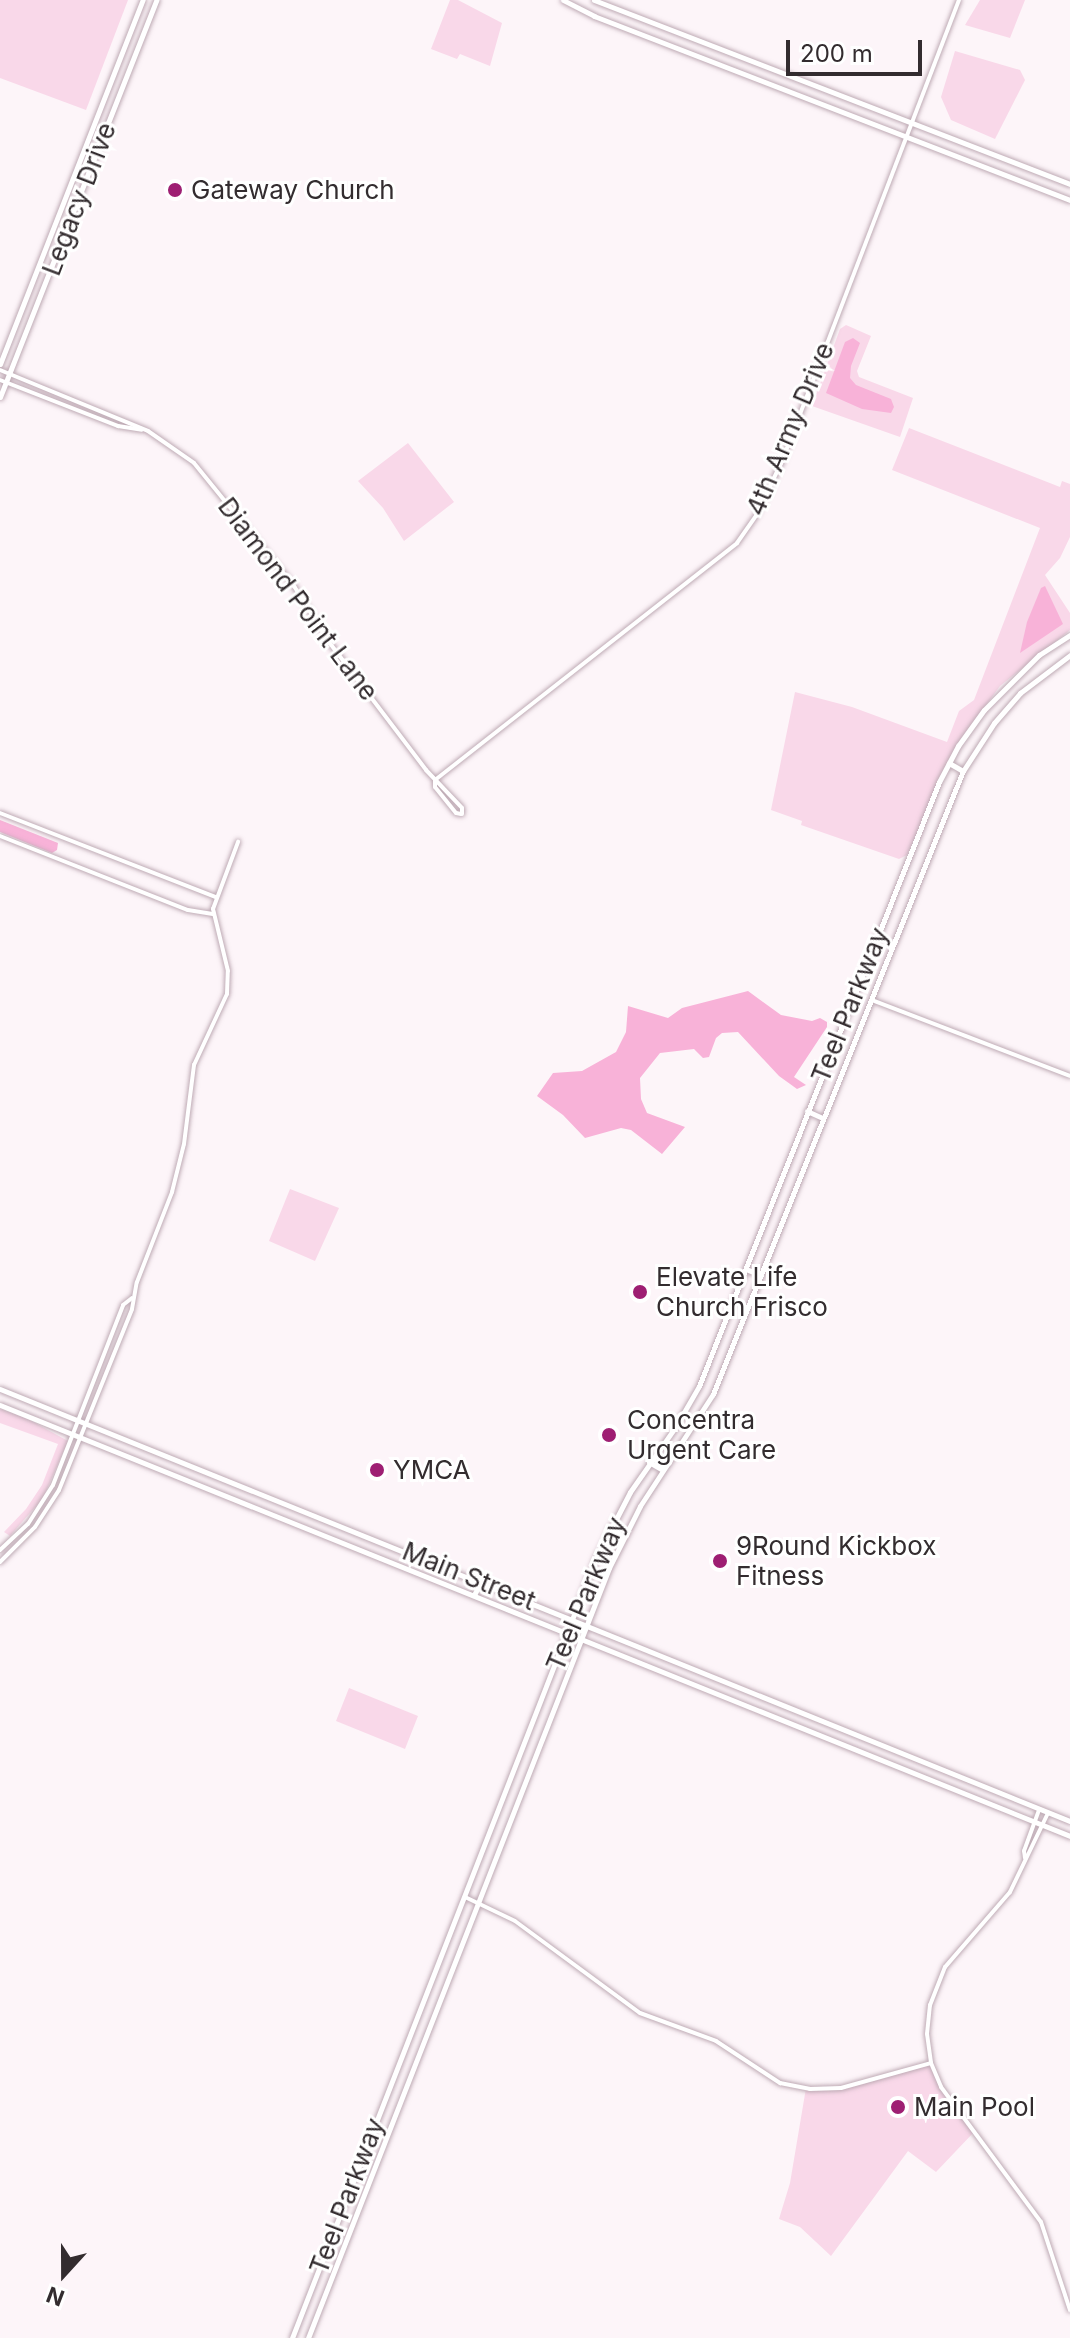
<!DOCTYPE html>
<style>
body{margin:0}
#map{position:relative;width:1070px;height:2338px;overflow:hidden;background:#fdf5f9;font-family:Inter,sans-serif}
div>[style]{position:absolute}
.green>*{inset:0;background:#f9d8e9}
.water>*{inset:0;background:#f8b2d8}
.roads{filter:drop-shadow(0 0 2px #beaab4) drop-shadow(0 0 2px #beaab4)}
.tertiary>*{height:4px;margin:-2px;padding:0 2px;transform-origin:2px;border-radius:2px;background:#fff}
.secondary>*{height:5px;margin:-2.5px;padding:0 2.5px;transform-origin:2.5px;border-radius:2.5px;background:#fff}
.dots>*{width:22px;height:22px;translate:-50% -50%;box-sizing:border-box;border:4px solid #fff;border-radius:50%}
span{translate:-50% -50%;white-space:nowrap;text-align:center;line-height:1.15;-webkit-text-stroke:6px #fff;paint-order:stroke}
.poi-label{font-size:26px;color:#332c2f}
.left{translate:0 -50%;text-align:left}
.street-label{font-size:26px;color:#332c2f}
.north{position:absolute;left:24px;top:2234px;width:80px;height:80px;-webkit-text-stroke:6px #fff;paint-order:stroke;rotate:201deg;font-size:22px;font-weight:700;line-height:32px;text-align:center;color:#332c2f}
.north::after{content:'';display:block;margin:auto;width:28px;height:36px;background:#332c2f;clip-path:polygon(50% 0,100% 100%,50% 72%,0 100%)}
.scale{position:absolute;left:786px;top:40px;width:136px;height:36px;box-sizing:border-box;border:4px solid #332c2f;border-top:0;padding-left:10px;font-size:24px;line-height:28px;white-space:nowrap;color:#332c2f;-webkit-text-stroke:6px #fff;paint-order:stroke}
</style>
<div id="map">
<div class="green">
<i style="clip-path:polygon(0 0,128px 0,86px 110px,0 78px)"></i>
<i style="clip-path:polygon(450px 0,458px 0,502px 23px,490px 66px,460px 54px,457px 59px,431px 49px)"></i>
<i style="clip-path:polygon(980px 0,1025px 0,1010px 38px,965px 25px)"></i>
<i style="clip-path:polygon(955px 51px,1020px 70px,1025px 80px,995px 139px,951px 120px,941px 97px)"></i>
<i style="clip-path:polygon(846px 325px,871px 336px,857px 371px,859px 377px,913px 398px,900px 437px,812px 406px,840px 329px)"></i>
<i style="clip-path:polygon(909px 428px,1060px 487px,1062px 481px,1070px 484px,1070px 537px,1060px 558px,1045px 575px,1070px 613px,1070px 630px,1000px 686px,956px 746px,907px 855px,899px 859px,801px 825px,802px 821px,771px 810px,795px 692px,852px 707px,947px 742px,959px 711px,974px 700px,1040px 528px,892px 470px)"></i>
<i style="clip-path:polygon(408px 443px,454px 502px,404px 541px,383px 508px,358px 481px)"></i>
<i style="clip-path:polygon(290px 1189px,339px 1208px,315px 1261px,269px 1241px)"></i>
<i style="clip-path:polygon(0 1409px,26px 1418px,68px 1441px,43px 1498px,10px 1536px,4px 1532px,26px 1509px,42px 1485px,58px 1444px,0 1423px)"></i>
<i style="clip-path:polygon(349px 1688px,418px 1716px,405px 1749px,336px 1721px)"></i>
<i style="clip-path:polygon(931px 2063px,940px 2086px,975px 2131px,936px 2172px,908px 2151px,831px 2256px,800px 2227px,779px 2219px,790px 2183px,806px 2088px,841px 2088px)"></i>
</div>
<div class="water">
<i style="clip-path:polygon(853px 338px,860px 343px,851px 366px,850px 378px,856px 385px,891px 399px,894px 407px,891px 413px,862px 409px,826px 393px,845px 342px)"></i>
<i style="clip-path:polygon(1045px 586px,1063px 624px,1020px 653px,1027px 622px,1041px 588px)"></i>
<i style="clip-path:polygon(0 820px,58px 843px,57px 850px,52px 853px,0 832px)"></i>
<i style="clip-path:polygon(748px 991px,781px 1015px,812px 1021px,820px 1018px,827px 1022px,827px 1027px,794px 1077px,806px 1085px,797px 1089px,779px 1076px,738px 1032px,722px 1033px,716px 1038px,709px 1057px,703px 1058px,694px 1049px,660px 1053px,640px 1078px,641px 1099px,647px 1113px,685px 1127px,662px 1154px,631px 1130px,621px 1128px,585px 1138px,563px 1115px,537px 1096px,553px 1073px,582px 1071px,616px 1052px,626px 1032px,628px 1006px,668px 1018px,682px 1008px)"></i>
</div>
<div class="roads">
<div class="tertiary">
<i style="left:0;top:370px;width:160px;rotate:22.4deg"></i>
<i style="left:148px;top:431px;width:56px;rotate:34.8deg"></i>
<i style="left:194px;top:463px;width:159px;rotate:50.9deg"></i>
<i style="left:294px;top:586px;width:66px;rotate:58deg"></i>
<i style="left:329px;top:642px;width:161px;rotate:52.8deg"></i>
<i style="left:426px;top:770px;width:52px;rotate:46.5deg"></i>
<i style="left:462px;top:808px;width:6px;rotate:90deg"></i>
<i style="left:0;top:380px;width:127px;rotate:21.3deg"></i>
<i style="left:118px;top:426px;width:24px;rotate:9deg"></i>
<i style="left:435px;top:780px;width:384px;rotate:-38.1deg"></i>
<i style="left:737px;top:543px;width:33px;rotate:-55deg"></i>
<i style="left:756px;top:516px;width:61px;rotate:-64.7deg"></i>
<i style="left:782px;top:461px;width:494px;rotate:-69deg"></i>
<i style="left:435px;top:780px;width:7px;rotate:90deg"></i>
<i style="left:435px;top:787px;width:33px;rotate:51deg"></i>
<i style="left:456px;top:813px;width:5px;rotate:11deg"></i>
<i style="left:0;top:813px;width:231px;rotate:21.3deg"></i>
<i style="left:0;top:836px;width:202px;rotate:21.5deg"></i>
<i style="left:188px;top:910px;width:25px;rotate:9deg"></i>
<i style="left:872px;top:1000px;width:212px;rotate:21deg"></i>
<i style="left:0;top:1550px;width:38px;rotate:-43deg"></i>
<i style="left:28px;top:1524px;width:46px;rotate:-57.3deg"></i>
<i style="left:53px;top:1485px;width:193px;rotate:-68.7deg"></i>
<i style="left:123px;top:1305px;width:11px;rotate:-38deg"></i>
<i style="left:0;top:1562px;width:49px;rotate:-45deg"></i>
<i style="left:35px;top:1527px;width:44px;rotate:-57deg"></i>
<i style="left:59px;top:1490px;width:195px;rotate:-68deg"></i>
<i style="left:132px;top:1309px;width:27px;rotate:-80deg"></i>
<i style="left:137px;top:1282px;width:97px;rotate:-68.7deg"></i>
<i style="left:172px;top:1192px;width:49px;rotate:-76deg"></i>
<i style="left:184px;top:1144px;width:80px;rotate:-82.8deg"></i>
<i style="left:194px;top:1065px;width:78px;rotate:-65.1deg"></i>
<i style="left:227px;top:994px;width:23px;rotate:-88deg"></i>
<i style="left:228px;top:971px;width:64px;rotate:-103.6deg"></i>
<i style="left:213px;top:909px;width:72px;rotate:-69.5deg"></i>
<i style="left:1048px;top:1813px;width:88px;rotate:115.7deg"></i>
<i style="left:1010px;top:1892px;width:99px;rotate:130.9deg"></i>
<i style="left:945px;top:1967px;width:41px;rotate:111.5deg"></i>
<i style="left:930px;top:2005px;width:29px;rotate:96deg"></i>
<i style="left:927px;top:2034px;width:29px;rotate:82deg"></i>
<i style="left:931px;top:2063px;width:26px;rotate:67deg"></i>
<i style="left:941px;top:2087px;width:168px;rotate:53.5deg"></i>
<i style="left:1041px;top:2222px;width:93px;rotate:71.8deg"></i>
<i style="left:1025px;top:1858px;width:7px;rotate:-98deg"></i>
<i style="left:1024px;top:1851px;width:44px;rotate:-69.9deg"></i>
<i style="left:465px;top:1897px;width:55px;rotate:25.6deg"></i>
<i style="left:515px;top:1921px;width:155px;rotate:36.4deg"></i>
<i style="left:640px;top:2013px;width:81px;rotate:20.2deg"></i>
<i style="left:716px;top:2041px;width:77px;rotate:33.3deg"></i>
<i style="left:780px;top:2083px;width:31px;rotate:11deg"></i>
<i style="left:810px;top:2089px;width:31px;rotate:-2deg"></i>
<i style="left:841px;top:2088px;width:93px;rotate:-15.5deg"></i>
</div>
<div class="secondary">
<i style="left:563px;top:0;width:35px;rotate:27deg"></i>
<i style="left:594px;top:16px;width:510px;rotate:21.13deg"></i>
<i style="left:594px;top:0;width:510px;rotate:21.13deg"></i>
<i style="left:0;top:364px;width:391px;rotate:-68.6deg"></i>
<i style="left:0;top:397px;width:427px;rotate:-68.5deg"></i>
<i style="left:949px;top:763px;width:16px;rotate:30deg"></i>
<i style="left:807px;top:1111px;width:17px;rotate:24deg"></i>
<i style="left:746px;top:1269px;width:16px;rotate:22deg"></i>
<i style="left:0;top:1389px;width:1154px;rotate:21.99deg"></i>
<i style="left:0;top:1405px;width:1154px;rotate:21.94deg"></i>
<i style="left:649px;top:1462px;width:16px;rotate:30deg"></i>
<i style="left:609px;top:1529px;width:17px;rotate:25deg"></i>
<i style="left:474px;top:1595px;width:16px;rotate:-63deg"></i>
<i style="left:292px;top:2338px;width:837px;rotate:-68.71deg"></i>
<i style="left:596px;top:1558px;width:74px;rotate:-62.7deg"></i>
<i style="left:630px;top:1492px;width:80px;rotate:-55.1deg"></i>
<i style="left:676px;top:1426px;width:46px;rotate:-60.1deg"></i>
<i style="left:699px;top:1386px;width:650px;rotate:-68.33deg"></i>
<i style="left:939px;top:782px;width:41px;rotate:-62.2deg"></i>
<i style="left:958px;top:746px;width:44px;rotate:-54.2deg"></i>
<i style="left:984px;top:710px;width:78px;rotate:-45deg"></i>
<i style="left:1039px;top:655px;width:37px;rotate:-33deg"></i>
<i style="left:308px;top:2338px;width:827px;rotate:-68.65deg"></i>
<i style="left:609px;top:1568px;width:69px;rotate:-63.4deg"></i>
<i style="left:640px;top:1506px;width:134px;rotate:-56.9deg"></i>
<i style="left:713px;top:1394px;width:671px;rotate:-68.14deg"></i>
<i style="left:963px;top:771px;width:57px;rotate:-57.1deg"></i>
<i style="left:994px;top:723px;width:40px;rotate:-49deg"></i>
<i style="left:1020px;top:693px;width:63px;rotate:-37.2deg"></i>
</div>
</div>
<div class="dots">
<i style="left:175px;top:190px;background:#9e1f73"></i>
<i style="left:640px;top:1292px;background:#9e1f73"></i>
<i style="left:609px;top:1435px;background:#9e1f73"></i>
<i style="left:377px;top:1470px;background:#9e1f73"></i>
<i style="left:720px;top:1561px;background:#9e1f73"></i>
<i style="left:898px;top:2107px;background:#9e1f73"></i>
</div>
<div class="poi-label">
<span class="left" style="left:191px;top:190px">Gateway Church</span>
<span class="left" style="left:656px;top:1292px">Elevate Life<br>Church Frisco</span>
<span class="left" style="left:627px;top:1435px">Concentra<br>Urgent Care</span>
<span class="left" style="left:393px;top:1470px">YMCA</span>
<span class="left" style="left:736px;top:1561px">9Round Kickbox<br>Fitness</span>
<span class="left" style="left:914px;top:2107px">Main Pool</span>
</div>
<div class="street-label">
<span style="left:79px;top:199px;rotate:-69deg">Legacy Drive</span>
<span style="left:790px;top:429px;rotate:-67deg">4th Army Drive</span>
<span style="left:298px;top:599px;rotate:53deg">Diamond Point Lane</span>
<span style="left:850px;top:1005px;rotate:-68deg">Teel Parkway</span>
<span style="left:469px;top:1576px;rotate:22deg">Main Street</span>
<span style="left:586px;top:1594px;rotate:-67deg">Teel Parkway</span>
<span style="left:347px;top:2196px;rotate:-69deg">Teel Parkway</span>
</div>
<div class="north">N</div>
<div class="scale">200 m</div>
</div>
